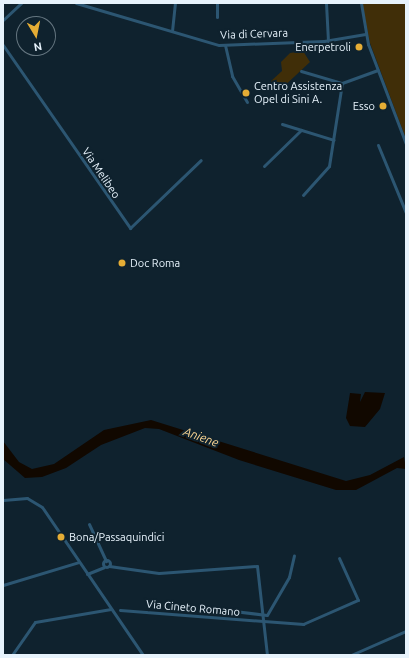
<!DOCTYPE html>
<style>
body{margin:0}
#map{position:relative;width:409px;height:658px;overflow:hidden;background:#0f222e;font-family:Ubuntu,sans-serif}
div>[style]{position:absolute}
.green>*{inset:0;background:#402e08}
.water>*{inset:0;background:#110800}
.minor>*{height:3px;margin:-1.5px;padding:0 1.5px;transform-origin:1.5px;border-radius:1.5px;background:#2c5672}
.minor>.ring{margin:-1.5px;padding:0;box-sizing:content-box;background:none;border:3px solid #2c5672;border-radius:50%}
.dots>*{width:11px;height:11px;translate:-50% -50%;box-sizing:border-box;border:2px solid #0f222e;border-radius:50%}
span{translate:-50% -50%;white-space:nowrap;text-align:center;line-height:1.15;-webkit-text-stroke:4px #0f222e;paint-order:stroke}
.street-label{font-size:11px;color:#e7f3fc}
.poi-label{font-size:11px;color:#e7f3fc}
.right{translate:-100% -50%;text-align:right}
.left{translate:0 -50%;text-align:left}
.water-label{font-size:12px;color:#fbd693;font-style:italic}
.frame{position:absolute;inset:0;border:4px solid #e7f3fc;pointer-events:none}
.north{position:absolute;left:16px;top:16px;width:40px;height:40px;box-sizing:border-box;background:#0f222e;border:1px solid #657680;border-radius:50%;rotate:170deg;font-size:11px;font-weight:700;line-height:16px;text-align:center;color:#e7f3fc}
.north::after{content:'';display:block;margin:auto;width:14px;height:18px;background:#e5ad35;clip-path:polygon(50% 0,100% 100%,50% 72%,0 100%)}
</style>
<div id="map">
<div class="green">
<i style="clip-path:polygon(362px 3px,406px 3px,406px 139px,370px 43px)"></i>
<i style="clip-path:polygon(303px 51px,310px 62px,279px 91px,271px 81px,282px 71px,281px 62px,290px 53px)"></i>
</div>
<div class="water">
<i style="clip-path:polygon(365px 392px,385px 393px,380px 409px,365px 427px,350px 426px,346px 418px,350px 393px,361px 394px,360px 402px)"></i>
<i style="clip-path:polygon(151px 420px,346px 481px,370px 475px,404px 457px,406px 469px,397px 468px,356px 490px,336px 490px,239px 460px,159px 429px,145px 428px,101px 445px,66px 468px,42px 477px,25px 478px,3px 459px,3px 441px,19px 462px,32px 469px,54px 464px,104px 430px)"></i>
</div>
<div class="minor">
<i style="left:76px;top:3px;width:149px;rotate:16.4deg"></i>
<i style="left:219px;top:45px;width:105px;rotate:-2.2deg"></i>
<i style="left:324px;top:41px;width:42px;rotate:-9.7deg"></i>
<i style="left:326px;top:3px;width:38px;rotate:87deg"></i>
<i style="left:361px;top:3px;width:42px;rotate:80.3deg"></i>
<i style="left:368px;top:44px;width:107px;rotate:69.2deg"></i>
<i style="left:217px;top:17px;width:14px;rotate:-90deg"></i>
<i style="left:3px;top:20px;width:25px;rotate:-43deg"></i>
<i style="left:172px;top:31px;width:28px;rotate:-84deg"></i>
<i style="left:3px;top:45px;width:223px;rotate:55.2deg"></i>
<i style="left:130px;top:228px;width:98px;rotate:-43.8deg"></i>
<i style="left:225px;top:45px;width:32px;rotate:77deg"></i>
<i style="left:232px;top:76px;width:30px;rotate:60deg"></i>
<i style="left:301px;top:71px;width:43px;rotate:16.3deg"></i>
<i style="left:342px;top:83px;width:38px;rotate:-20deg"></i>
<i style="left:282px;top:124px;width:54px;rotate:17.1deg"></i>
<i style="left:378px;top:145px;width:74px;rotate:67.6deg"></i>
<i style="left:264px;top:166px;width:52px;rotate:-44.2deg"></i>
<i style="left:303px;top:195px;width:39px;rotate:-48deg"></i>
<i style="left:329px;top:166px;width:84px;rotate:-81.1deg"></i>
<i style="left:3px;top:500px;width:24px;rotate:-5deg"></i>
<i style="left:27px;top:498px;width:17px;rotate:31deg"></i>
<i style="left:42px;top:507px;width:179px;rotate:55.7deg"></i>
<i style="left:89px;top:524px;width:41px;rotate:65.3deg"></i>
<i class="ring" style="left:103.5px;top:560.5px;width:4px;height:4px"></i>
<i style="left:109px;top:566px;width:50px;rotate:8deg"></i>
<i style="left:159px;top:573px;width:98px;rotate:-4.1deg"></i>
<i style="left:257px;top:566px;width:90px;rotate:83.6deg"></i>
<i style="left:87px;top:574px;width:18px;rotate:-22deg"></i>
<i style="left:3px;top:585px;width:79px;rotate:-16.8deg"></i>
<i style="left:209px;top:608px;width:58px;rotate:6.9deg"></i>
<i style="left:267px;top:615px;width:44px;rotate:-59.9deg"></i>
<i style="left:289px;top:577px;width:22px;rotate:-77deg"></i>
<i style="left:120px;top:610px;width:184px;rotate:4.4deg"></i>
<i style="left:303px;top:624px;width:60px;rotate:-23.6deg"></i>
<i style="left:358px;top:600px;width:46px;rotate:-114.3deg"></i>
<i style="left:12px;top:655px;width:40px;rotate:-55.1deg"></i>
<i style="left:35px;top:622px;width:77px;rotate:-9.7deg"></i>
<i style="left:351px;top:655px;width:60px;rotate:-23.6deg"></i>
</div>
<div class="dots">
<i style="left:359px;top:47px;background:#e5ad35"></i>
<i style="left:246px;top:93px;background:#e5ad35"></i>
<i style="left:383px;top:106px;background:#e5ad35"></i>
<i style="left:122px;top:263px;background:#e5ad35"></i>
<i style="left:61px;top:537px;background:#e5ad35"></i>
</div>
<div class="street-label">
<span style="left:254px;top:34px;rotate:-2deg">Via di Cervara</span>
<span style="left:101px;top:173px;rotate:56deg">Via Melibeo</span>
<span style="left:193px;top:608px;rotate:5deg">Via Cineto Romano</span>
</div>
<div class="poi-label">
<span class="right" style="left:351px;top:47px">Enerpetroli</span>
<span class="left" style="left:254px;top:93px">Centro Assistenza<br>Opel di Sini A.</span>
<span class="right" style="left:375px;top:106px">Esso</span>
<span class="left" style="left:130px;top:263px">Doc Roma</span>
<span class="left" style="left:69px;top:537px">Bona/Passaquindici</span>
</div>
<div class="water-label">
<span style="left:201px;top:437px;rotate:20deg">Aniene</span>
</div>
<div class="frame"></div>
<div class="north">N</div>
</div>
